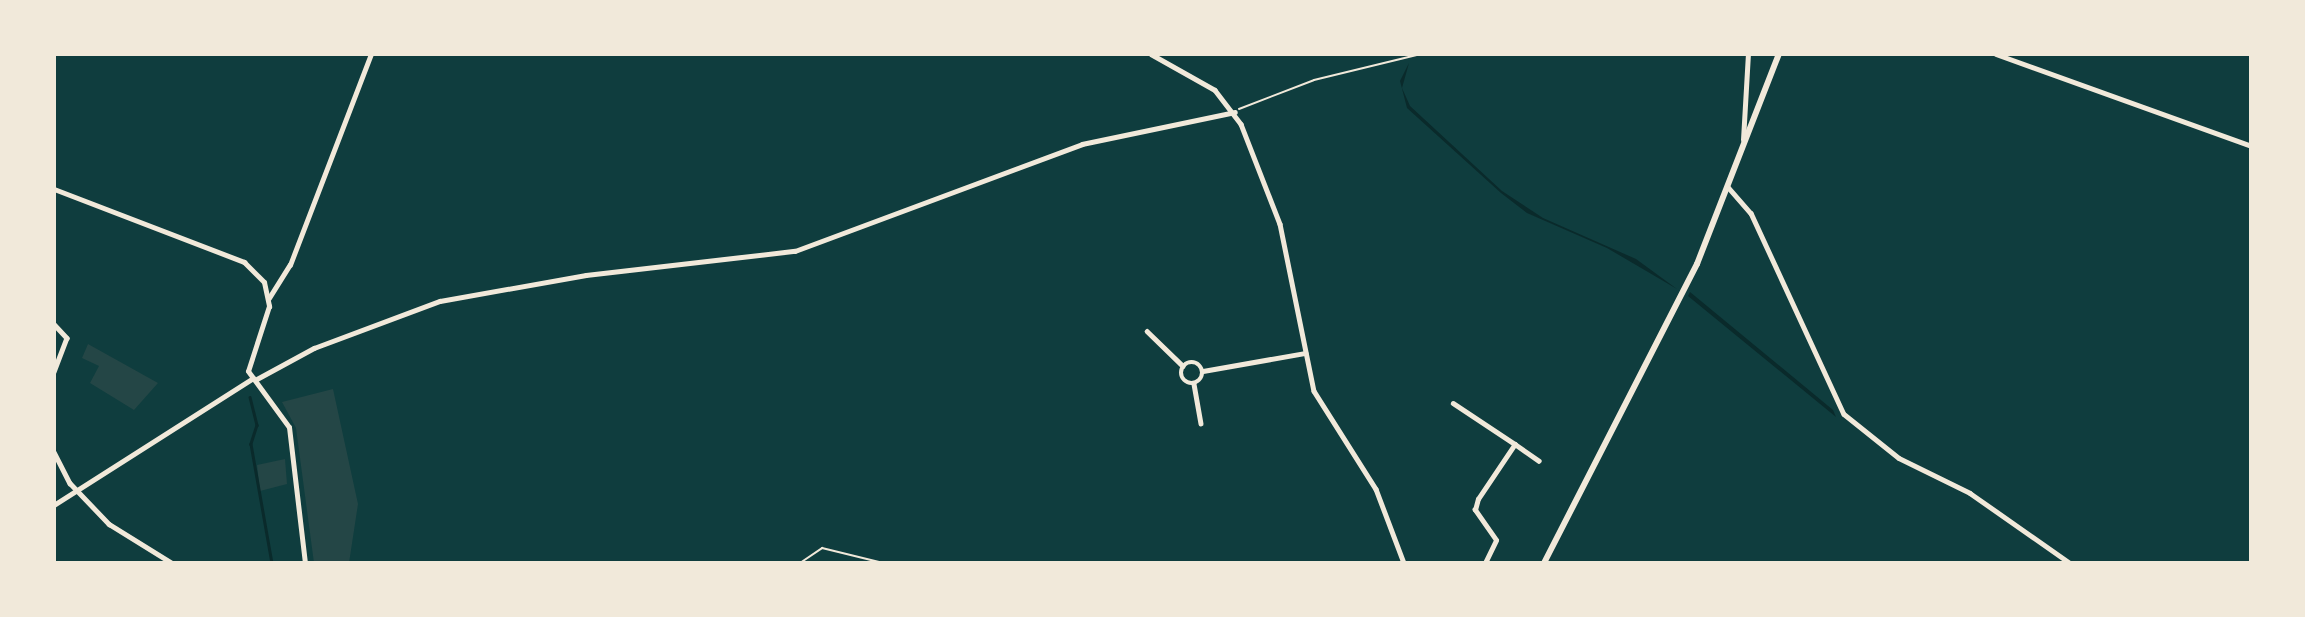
<!DOCTYPE html>
<style>
body{margin:0}
#map{position:relative;width:2305px;height:617px;overflow:hidden;background:#0f3d3e;font-family:Commissioner,sans-serif}
div>[style]{position:absolute}
.green>*{inset:0;background:#244646}
.water>*{inset:0;background:#0a2a2b}
.stream>*{height:2.5px;margin:-1.25px;padding:0 1.25px;transform-origin:1.25px;border-radius:1.25px;background:#0a2a2b}
.path>*{height:2px;margin:-1px;padding:0 1px;transform-origin:1px;border-radius:1px;background:#f1e9da}
.minor>*{height:4.5px;margin:-2.25px;padding:0 2.25px;transform-origin:2.25px;border-radius:2.25px;background:#f1e9da}
.minor>.ring{margin:-2.25px;padding:0;box-sizing:content-box;background:none;border:4.5px solid #f1e9da;border-radius:50%}
.tertiary>*{height:5px;margin:-2.5px;padding:0 2.5px;transform-origin:2.5px;border-radius:2.5px;background:#f1e9da}
.secondary>*{height:6px;margin:-3px;padding:0 3px;transform-origin:3px;border-radius:3px;background:#f1e9da}
span{translate:-50% -50%;white-space:nowrap;text-align:center;line-height:1.15;-webkit-text-stroke:5px #f1e9da;paint-order:stroke}
.frame{position:absolute;inset:0;border:56px solid #f1e9da;pointer-events:none}
</style>
<div id="map">
<div class="green">
<i style="clip-path:polygon(88px 344px,158px 383px,134px 410px,90px 383px,99px 366px,82px 358px)"></i>
<i style="clip-path:polygon(333px 389px,358px 504px,349px 563px,314px 563px,296px 428px,282px 402px)"></i>
<i style="clip-path:polygon(285px 459px,287px 484px,260px 491px,257px 465px)"></i>
</div>
<div class="water">
<i style="clip-path:polygon(1409px 63px,1402px 88px,1410px 106px,1502px 191px,1543px 218px,1636px 259px,1677px 289px,1607px 248px,1527px 213px,1501px 193px,1407px 108px,1400px 81px)"></i>
<i style="clip-path:polygon(1690px 292px,1833px 410px,1836px 417px,1688px 296px)"></i>
</div>
<div class="stream">
<i style="left:250px;top:397px;width:29px;rotate:76deg"></i>
<i style="left:257px;top:425px;width:20px;rotate:108deg"></i>
<i style="left:251px;top:444px;width:121px;rotate:80deg"></i>
</div>
<div class="path">
<i style="left:1239px;top:109px;width:80px;rotate:-21.1deg"></i>
<i style="left:1314px;top:80px;width:110px;rotate:-13.7deg"></i>
<i style="left:800px;top:563px;width:27px;rotate:-34deg"></i>
<i style="left:822px;top:548px;width:63px;rotate:13.8deg"></i>
</div>
<div class="minor">
<i style="left:1151px;top:54px;width:73px;rotate:29.4deg"></i>
<i style="left:1215px;top:90px;width:43px;rotate:52.6deg"></i>
<i style="left:1241px;top:124px;width:107px;rotate:68.7deg"></i>
<i style="left:1280px;top:224px;width:170px;rotate:78.5deg"></i>
<i style="left:1314px;top:391px;width:116px;rotate:57.7deg"></i>
<i style="left:1376px;top:489px;width:79px;rotate:69.3deg"></i>
<i style="left:1996px;top:54px;width:271px;rotate:19.8deg"></i>
<i style="left:1743px;top:140px;width:86px;rotate:-86.7deg"></i>
<i style="left:1728px;top:187px;width:35px;rotate:49deg"></i>
<i style="left:1751px;top:213px;width:221px;rotate:65.2deg"></i>
<i style="left:1844px;top:414px;width:70px;rotate:38.7deg"></i>
<i style="left:1899px;top:458px;width:79px;rotate:26.2deg"></i>
<i style="left:1970px;top:493px;width:122px;rotate:35deg"></i>
<i style="left:269px;top:298px;width:39px;rotate:-58deg"></i>
<i style="left:290px;top:265px;width:226px;rotate:-69deg"></i>
<i style="left:54px;top:324px;width:19px;rotate:47deg"></i>
<i style="left:67px;top:338px;width:36px;rotate:111deg"></i>
<i style="left:1147px;top:331px;width:50px;rotate:44.2deg"></i>
<i class="ring" style="left:1181px;top:362px;width:17.5px;height:17.5px"></i>
<i style="left:1203px;top:371px;width:104px;rotate:-10deg"></i>
<i style="left:255px;top:380px;width:67px;rotate:-28.5deg"></i>
<i style="left:314px;top:348px;width:134px;rotate:-20.5deg"></i>
<i style="left:440px;top:301px;width:148px;rotate:-10.1deg"></i>
<i style="left:586px;top:275px;width:210px;rotate:-6.6deg"></i>
<i style="left:795px;top:251px;width:306px;rotate:-20.4deg"></i>
<i style="left:1082px;top:144px;width:156px;rotate:-11.8deg"></i>
<i style="left:1194px;top:384px;width:40px;rotate:80deg"></i>
<i style="left:1453px;top:403px;width:74px;rotate:33.5deg"></i>
<i style="left:54px;top:452px;width:35px;rotate:63deg"></i>
<i style="left:70px;top:483px;width:57px;rotate:46.4deg"></i>
<i style="left:109px;top:524px;width:74px;rotate:31.8deg"></i>
<i style="left:54px;top:505px;width:236px;rotate:-32.5deg"></i>
<i style="left:1485px;top:563px;width:25px;rotate:-64deg"></i>
<i style="left:1496px;top:540px;width:37px;rotate:-125deg"></i>
<i style="left:1475px;top:510px;width:11px;rotate:-75deg"></i>
<i style="left:1478px;top:499px;width:66px;rotate:-56.1deg"></i>
<i style="left:1515px;top:444px;width:29px;rotate:35deg"></i>
</div>
<div class="tertiary">
<i style="left:54px;top:189px;width:204px;rotate:21deg"></i>
<i style="left:244px;top:262px;width:28px;rotate:45deg"></i>
<i style="left:264px;top:282px;width:25px;rotate:78deg"></i>
<i style="left:269px;top:306px;width:68px;rotate:107.9deg"></i>
<i style="left:248px;top:371px;width:69px;rotate:53.8deg"></i>
<i style="left:289px;top:427px;width:137px;rotate:83.3deg"></i>
</div>
<div class="secondary">
<i style="left:1544px;top:563px;width:336px;rotate:-62.9deg"></i>
<i style="left:1697px;top:264px;width:225px;rotate:-68.7deg"></i>
</div>
<div class="frame"></div>
</div>
